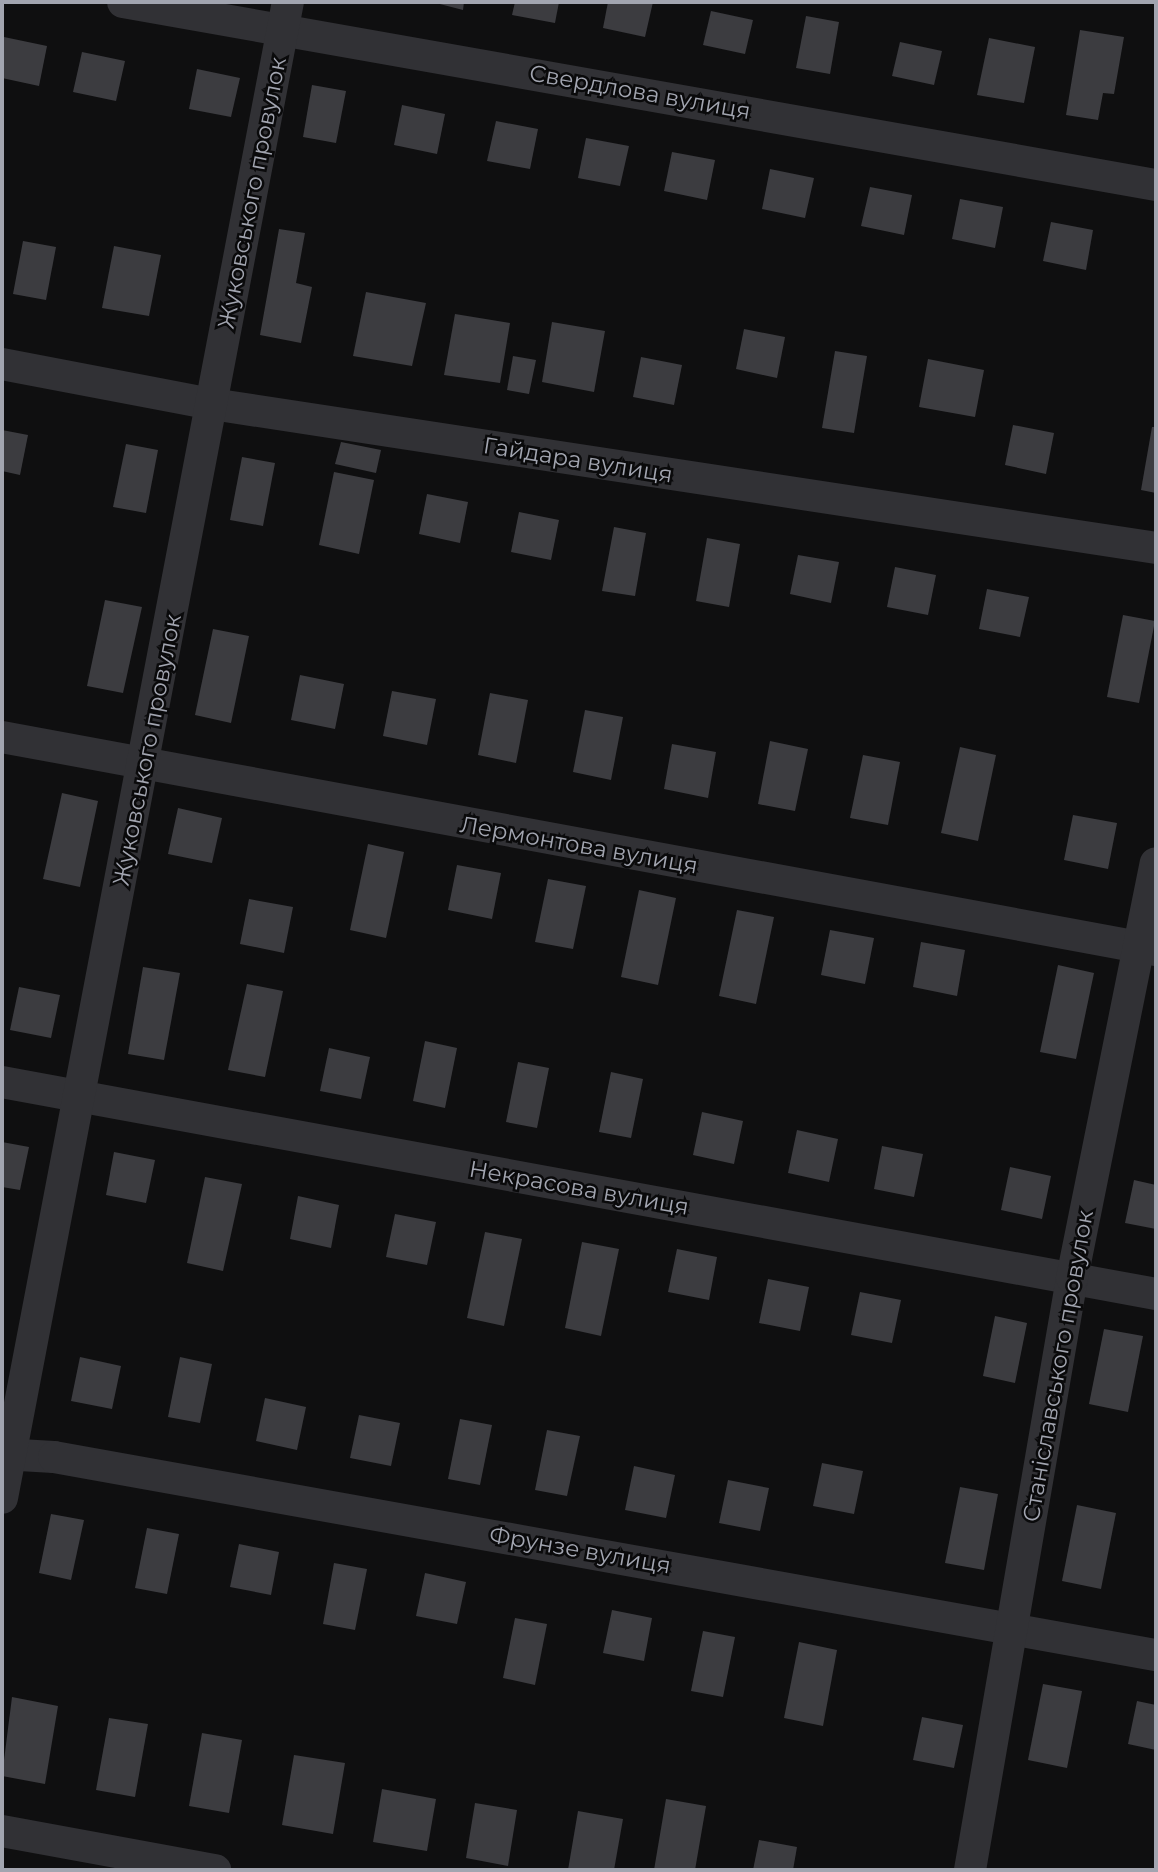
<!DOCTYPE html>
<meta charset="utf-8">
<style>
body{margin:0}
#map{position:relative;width:1158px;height:1872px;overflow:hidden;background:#0f0f10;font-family:Montserrat,sans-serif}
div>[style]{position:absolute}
.building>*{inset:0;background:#3c3c40}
.street>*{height:32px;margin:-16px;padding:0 16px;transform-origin:16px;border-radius:16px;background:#313135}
span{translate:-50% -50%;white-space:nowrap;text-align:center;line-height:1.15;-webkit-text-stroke:5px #0a0a0b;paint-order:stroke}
.street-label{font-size:23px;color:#a2a5b0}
.frame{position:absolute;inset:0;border:4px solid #a2a5b0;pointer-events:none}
</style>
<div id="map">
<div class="building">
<i style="clip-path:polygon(432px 2px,464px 2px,463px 10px)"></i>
<i style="clip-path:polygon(515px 2px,559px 2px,555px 23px,512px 15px)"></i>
<i style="clip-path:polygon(608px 2px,653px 2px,645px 37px,603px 28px)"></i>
<i style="clip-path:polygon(711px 11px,753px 20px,745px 54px,703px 45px)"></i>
<i style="clip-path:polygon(806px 16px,839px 22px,830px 74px,796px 68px)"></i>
<i style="clip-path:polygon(1080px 30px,1124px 37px,1114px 94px,1103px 93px,1098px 120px,1066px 115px)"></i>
<i style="clip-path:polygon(4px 37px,47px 46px,39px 86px,2px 78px)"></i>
<i style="clip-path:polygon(989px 38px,1035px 47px,1024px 103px,977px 95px)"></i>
<i style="clip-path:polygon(900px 42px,942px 51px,934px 85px,892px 76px)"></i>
<i style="clip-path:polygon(82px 52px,125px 61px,116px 101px,73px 92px)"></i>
<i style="clip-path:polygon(197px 69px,240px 78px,231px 117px,189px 109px)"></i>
<i style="clip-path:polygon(312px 85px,346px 91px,336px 143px,303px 137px)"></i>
<i style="clip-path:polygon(402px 105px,445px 114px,437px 154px,394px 145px)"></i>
<i style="clip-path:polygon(496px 121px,538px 129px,530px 169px,487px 161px)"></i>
<i style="clip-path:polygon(586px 138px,629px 146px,620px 186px,578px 178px)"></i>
<i style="clip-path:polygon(672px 152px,715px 160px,707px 200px,664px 191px)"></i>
<i style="clip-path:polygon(770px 169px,814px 178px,805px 218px,762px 209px)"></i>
<i style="clip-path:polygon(870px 187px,912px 195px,904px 235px,861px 226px)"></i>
<i style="clip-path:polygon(960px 199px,1003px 207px,995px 248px,952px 239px)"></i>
<i style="clip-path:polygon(1051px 222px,1093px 230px,1086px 270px,1043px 261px)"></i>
<i style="clip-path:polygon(279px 229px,305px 233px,296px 283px,312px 287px,301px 343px,260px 335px)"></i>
<i style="clip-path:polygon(23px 241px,56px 247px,46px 300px,13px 294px)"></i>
<i style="clip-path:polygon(114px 246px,161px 255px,149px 316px,102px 308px)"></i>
<i style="clip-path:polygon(366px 292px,426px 303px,412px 366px,353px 356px)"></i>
<i style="clip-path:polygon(455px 314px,510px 323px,500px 383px,444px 375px)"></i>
<i style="clip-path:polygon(552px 322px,605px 331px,594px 392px,542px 382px)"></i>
<i style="clip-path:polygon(744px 329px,785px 337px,777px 378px,736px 369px)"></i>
<i style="clip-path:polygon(835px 351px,867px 356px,854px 433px,822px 428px)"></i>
<i style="clip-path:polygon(513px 356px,536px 360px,529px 394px,507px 390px)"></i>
<i style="clip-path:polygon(641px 357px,682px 365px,674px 405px,633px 397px)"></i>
<i style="clip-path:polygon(928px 359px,984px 370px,975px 417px,919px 407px)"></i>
<i style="clip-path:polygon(1013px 425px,1054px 433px,1046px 474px,1005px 465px)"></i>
<i style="clip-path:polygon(1152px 427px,1156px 427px,1156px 493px,1141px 490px)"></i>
<i style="clip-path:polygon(2px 430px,28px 435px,20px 475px,2px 471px)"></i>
<i style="clip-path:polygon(341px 442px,381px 450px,376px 473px,335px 464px)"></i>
<i style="clip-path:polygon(126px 444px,158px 450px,146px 513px,113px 507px)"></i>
<i style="clip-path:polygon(242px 457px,275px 463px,263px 526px,230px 520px)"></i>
<i style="clip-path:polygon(334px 472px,374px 480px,359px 554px,319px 545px)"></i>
<i style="clip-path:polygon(427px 494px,468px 502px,460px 543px,419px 534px)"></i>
<i style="clip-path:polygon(519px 512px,559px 520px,551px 560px,511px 552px)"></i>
<i style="clip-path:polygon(614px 527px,646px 533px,635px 596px,602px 591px)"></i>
<i style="clip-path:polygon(707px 538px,740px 544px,729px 607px,696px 601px)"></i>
<i style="clip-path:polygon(798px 555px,839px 562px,831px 603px,790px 594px)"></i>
<i style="clip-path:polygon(895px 567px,936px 575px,928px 615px,887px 607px)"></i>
<i style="clip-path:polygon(987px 589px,1029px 597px,1020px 637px,979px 629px)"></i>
<i style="clip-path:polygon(105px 600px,142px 607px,123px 693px,87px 686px)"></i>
<i style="clip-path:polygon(1123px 615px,1155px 621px,1139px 703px,1107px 697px)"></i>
<i style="clip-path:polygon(213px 629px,249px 636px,231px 723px,195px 715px)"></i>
<i style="clip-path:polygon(300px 675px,344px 684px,335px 729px,291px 720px)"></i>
<i style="clip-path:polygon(392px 691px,436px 699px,427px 745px,383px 736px)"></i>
<i style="clip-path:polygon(490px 693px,528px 700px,516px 763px,478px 755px)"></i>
<i style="clip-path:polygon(585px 710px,623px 717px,611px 780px,573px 772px)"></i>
<i style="clip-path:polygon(770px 741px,808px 749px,795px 811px,758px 804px)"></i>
<i style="clip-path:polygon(672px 744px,716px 752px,708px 798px,664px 789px)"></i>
<i style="clip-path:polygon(960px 747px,996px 755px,978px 841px,941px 833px)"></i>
<i style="clip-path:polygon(863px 755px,900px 762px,888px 825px,850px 818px)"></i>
<i style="clip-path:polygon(62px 793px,98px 801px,80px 887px,43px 879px)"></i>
<i style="clip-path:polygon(178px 808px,222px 818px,212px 863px,168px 854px)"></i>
<i style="clip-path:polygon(1073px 815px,1117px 823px,1108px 869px,1064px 860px)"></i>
<i style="clip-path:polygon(368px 844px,404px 852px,386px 938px,350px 930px)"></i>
<i style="clip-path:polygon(457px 865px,501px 873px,492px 919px,448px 910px)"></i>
<i style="clip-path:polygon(548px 879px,586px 886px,573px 949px,535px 942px)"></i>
<i style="clip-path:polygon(639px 890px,676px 898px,658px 985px,621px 977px)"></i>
<i style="clip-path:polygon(249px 899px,293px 907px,284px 953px,240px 944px)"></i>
<i style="clip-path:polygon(737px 910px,774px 917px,756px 1004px,719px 996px)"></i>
<i style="clip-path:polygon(830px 930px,874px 938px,865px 984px,821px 975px)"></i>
<i style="clip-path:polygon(921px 942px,965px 950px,957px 996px,913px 987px)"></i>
<i style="clip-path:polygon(1058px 965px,1094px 973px,1076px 1059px,1040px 1052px)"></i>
<i style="clip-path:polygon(143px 967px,180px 973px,164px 1060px,128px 1054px)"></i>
<i style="clip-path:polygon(247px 984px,283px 991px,265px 1077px,228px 1070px)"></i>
<i style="clip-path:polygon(19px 987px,60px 995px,51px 1038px,10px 1030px)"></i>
<i style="clip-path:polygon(425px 1041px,457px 1048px,445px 1108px,413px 1101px)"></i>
<i style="clip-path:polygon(329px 1048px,370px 1057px,361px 1099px,320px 1091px)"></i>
<i style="clip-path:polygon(518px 1062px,549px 1068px,537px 1128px,506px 1122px)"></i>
<i style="clip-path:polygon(611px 1072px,643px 1079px,631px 1138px,599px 1132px)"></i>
<i style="clip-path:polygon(702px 1112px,743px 1121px,734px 1164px,693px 1155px)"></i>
<i style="clip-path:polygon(797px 1130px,838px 1139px,829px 1182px,788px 1173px)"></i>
<i style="clip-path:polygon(2px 1142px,29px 1147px,20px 1190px,2px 1187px)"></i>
<i style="clip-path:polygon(882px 1146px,923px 1154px,914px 1197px,874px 1189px)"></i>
<i style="clip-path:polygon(114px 1152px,155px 1160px,146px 1203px,106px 1195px)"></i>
<i style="clip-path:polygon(1010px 1167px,1051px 1176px,1042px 1219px,1001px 1210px)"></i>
<i style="clip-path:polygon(205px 1177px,242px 1184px,223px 1271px,187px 1263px)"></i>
<i style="clip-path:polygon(1134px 1180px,1156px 1185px,1156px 1229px,1125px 1223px)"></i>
<i style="clip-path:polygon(298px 1196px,339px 1205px,331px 1248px,290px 1239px)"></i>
<i style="clip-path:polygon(395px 1214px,436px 1222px,427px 1265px,386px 1257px)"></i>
<i style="clip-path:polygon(485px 1232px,522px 1239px,504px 1326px,467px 1318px)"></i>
<i style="clip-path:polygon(582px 1242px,619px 1249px,601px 1336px,565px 1328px)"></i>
<i style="clip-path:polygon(677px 1249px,717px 1257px,709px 1300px,668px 1292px)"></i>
<i style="clip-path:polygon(768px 1279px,809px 1287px,800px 1331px,759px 1323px)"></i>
<i style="clip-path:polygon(860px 1292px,901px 1300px,892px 1343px,851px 1335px)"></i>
<i style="clip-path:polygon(995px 1316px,1027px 1323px,1015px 1383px,983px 1376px)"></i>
<i style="clip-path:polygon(1104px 1329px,1143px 1336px,1128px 1412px,1089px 1404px)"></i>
<i style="clip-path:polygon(80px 1357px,121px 1366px,112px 1409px,71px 1401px)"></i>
<i style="clip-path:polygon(180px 1357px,212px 1364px,200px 1423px,168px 1417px)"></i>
<i style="clip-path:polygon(265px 1398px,306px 1407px,297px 1450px,256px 1441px)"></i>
<i style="clip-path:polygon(359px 1415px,400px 1423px,391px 1466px,350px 1458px)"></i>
<i style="clip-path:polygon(460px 1419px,492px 1425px,480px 1485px,448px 1479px)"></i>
<i style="clip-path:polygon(547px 1430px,580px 1436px,567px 1496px,535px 1490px)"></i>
<i style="clip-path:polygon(822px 1463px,863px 1471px,854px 1514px,813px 1506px)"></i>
<i style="clip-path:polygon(634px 1466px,675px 1475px,666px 1518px,625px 1510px)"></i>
<i style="clip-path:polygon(728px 1480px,769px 1488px,760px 1531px,719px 1523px)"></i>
<i style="clip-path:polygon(960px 1487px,998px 1494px,984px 1570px,945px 1563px)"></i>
<i style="clip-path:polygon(1077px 1505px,1116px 1513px,1101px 1589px,1062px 1581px)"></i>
<i style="clip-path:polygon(51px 1514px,84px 1520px,71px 1580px,39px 1573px)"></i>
<i style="clip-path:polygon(147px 1528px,179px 1534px,167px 1594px,135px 1588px)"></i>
<i style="clip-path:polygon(239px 1544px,279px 1552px,271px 1595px,230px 1587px)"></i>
<i style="clip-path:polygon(334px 1563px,367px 1569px,355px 1630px,323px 1624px)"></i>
<i style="clip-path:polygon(425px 1573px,466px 1582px,457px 1624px,416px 1616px)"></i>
<i style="clip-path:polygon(612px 1610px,652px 1618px,644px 1661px,603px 1653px)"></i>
<i style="clip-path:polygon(515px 1618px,547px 1624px,535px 1685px,503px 1678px)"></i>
<i style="clip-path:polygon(703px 1631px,735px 1637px,723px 1697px,691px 1691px)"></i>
<i style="clip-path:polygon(799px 1642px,837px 1650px,823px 1726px,784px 1718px)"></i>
<i style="clip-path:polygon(1043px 1684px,1082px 1691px,1067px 1768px,1028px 1760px)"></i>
<i style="clip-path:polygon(12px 1697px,58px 1706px,45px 1784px,2px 1776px)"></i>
<i style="clip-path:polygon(1137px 1701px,1156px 1705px,1156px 1750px,1128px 1744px)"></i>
<i style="clip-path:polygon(922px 1717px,963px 1725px,954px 1768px,913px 1760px)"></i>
<i style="clip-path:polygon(109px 1718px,148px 1724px,135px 1797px,96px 1790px)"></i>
<i style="clip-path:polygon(202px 1733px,242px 1740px,229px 1813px,189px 1806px)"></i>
<i style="clip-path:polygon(294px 1755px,345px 1763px,333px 1834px,282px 1825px)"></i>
<i style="clip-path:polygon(382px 1789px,436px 1799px,427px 1851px,373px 1842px)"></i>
<i style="clip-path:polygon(666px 1799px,706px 1806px,695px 1870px,654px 1870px)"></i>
<i style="clip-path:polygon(475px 1803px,517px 1810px,508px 1866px,466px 1858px)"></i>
<i style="clip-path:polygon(578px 1811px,623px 1819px,614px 1870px,568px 1870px)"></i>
<i style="clip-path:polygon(759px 1840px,797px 1847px,793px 1870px,753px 1870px)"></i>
</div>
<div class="street">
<i style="left:123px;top:2px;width:1049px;rotate:10.05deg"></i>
<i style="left:2px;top:364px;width:214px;rotate:10.8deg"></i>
<i style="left:212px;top:404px;width:955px;rotate:8.67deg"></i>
<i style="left:2px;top:737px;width:1173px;rotate:10.46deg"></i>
<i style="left:2px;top:1082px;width:1173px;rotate:10.41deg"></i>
<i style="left:2px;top:1454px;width:52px;rotate:3.3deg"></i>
<i style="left:54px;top:1457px;width:1120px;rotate:10.19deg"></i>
<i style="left:2px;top:1498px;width:1523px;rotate:-79.18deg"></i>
<i style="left:2px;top:1831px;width:217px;rotate:10.4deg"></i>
<i style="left:970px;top:1870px;width:601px;rotate:-80.22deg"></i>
<i style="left:1072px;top:1278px;width:423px;rotate:-78.6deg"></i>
</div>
<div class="street-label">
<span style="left:640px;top:92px;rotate:10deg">Свердлова вулиця</span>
<span style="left:252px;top:193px;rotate:-79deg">Жуковського провулок</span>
<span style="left:578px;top:460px;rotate:9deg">Гайдара вулиця</span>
<span style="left:147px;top:750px;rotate:-79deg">Жуковського провулок</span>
<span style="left:579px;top:845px;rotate:10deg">Лермонтова вулиця</span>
<span style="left:579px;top:1188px;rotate:10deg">Некрасова вулиця</span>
<span style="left:1058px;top:1366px;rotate:-80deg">Станіславського провулок</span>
<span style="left:580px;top:1550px;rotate:10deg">Фрунзе вулиця</span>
</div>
<div class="frame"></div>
</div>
